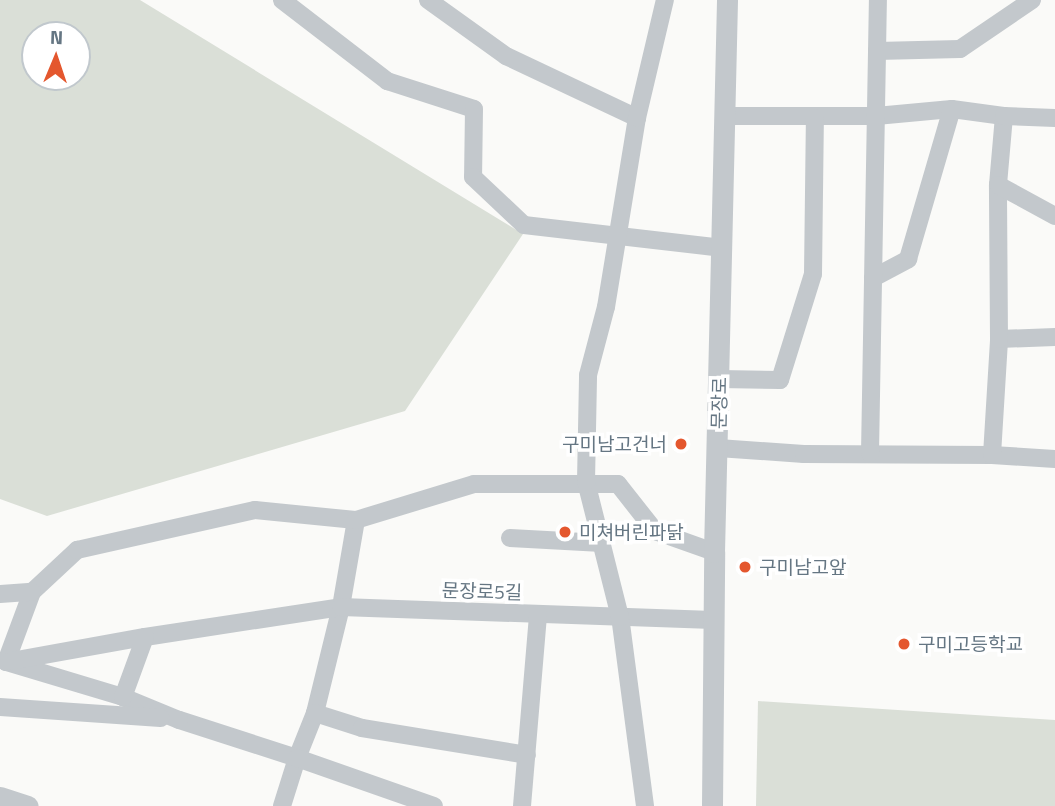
<!DOCTYPE html>
<meta charset="utf-8">
<style>
body{margin:0}
#map{position:relative;width:1055px;height:806px;overflow:hidden;background:#fafaf8;font-family:"Titillium Web","Noto Sans KR",sans-serif}
div>[style]{position:absolute}
.green>*{inset:0;background:#dadfd7}
.minor>*{height:18px;margin:-9px;padding:0 9px;transform-origin:9px;border-radius:9px;background:#c3c8cc}
.tertiary>*{height:21px;margin:-10.5px;padding:0 10.5px;transform-origin:10.5px;border-radius:10.5px;background:#c3c8cc}
.dots>*{width:19px;height:19px;translate:-50% -50%;box-sizing:border-box;border:4px solid #fff;border-radius:50%}
span{translate:-50% -50%;white-space:nowrap;text-align:center;line-height:1.15;-webkit-text-stroke:7px #fff;paint-order:stroke}
.street-label{font-size:19px;color:#657683}
.poi-label{font-size:19px;color:#657683}
.right{translate:-100% -50%;text-align:right}
.left{translate:0 -50%;text-align:left}
.north{position:absolute;left:21px;top:21px;width:70px;height:70px;box-sizing:border-box;background:#fff;border:2px solid #c1c8cd;border-radius:50%;rotate:2deg;font-size:19px;font-weight:700;line-height:28px;text-align:center;color:#657683}
.north::after{content:'';display:block;margin:auto;width:24px;height:32px;background:#e4572e;clip-path:polygon(50% 0,100% 100%,50% 72%,0 100%)}
</style>
<div id="map">
<div class="green">
<i style="clip-path:polygon(evenodd,0 0,140px 0,523px 234px,405px 411px,47px 516px,0 499px,0 0,35px 35px,77px 35px,77px 77px,35px 77px,35px 35px)"></i>
<i style="clip-path:polygon(758px 701px,1055px 720px,1055px 806px,756px 806px)"></i>
</div>
<div class="minor">
<i style="left:282px;top:0;width:133px;rotate:37.6deg"></i>
<i style="left:387px;top:81px;width:91px;rotate:17.8deg"></i>
<i style="left:474px;top:109px;width:68px;rotate:90.8deg"></i>
<i style="left:473px;top:177px;width:70px;rotate:43.3deg"></i>
<i style="left:524px;top:225px;width:200px;rotate:6.6deg"></i>
<i style="left:428px;top:0;width:96px;rotate:35.7deg"></i>
<i style="left:506px;top:56px;width:145px;rotate:25.3deg"></i>
<i style="left:877px;top:51px;width:83px;rotate:-1.4deg"></i>
<i style="left:960px;top:49px;width:87px;rotate:-34.2deg"></i>
<i style="left:725px;top:116px;width:151px"></i>
<i style="left:876px;top:116px;width:76px;rotate:-5.3deg"></i>
<i style="left:952px;top:109px;width:52px;rotate:7.7deg"></i>
<i style="left:1004px;top:116px;width:69px;rotate:95deg"></i>
<i style="left:1004px;top:116px;width:51px;rotate:2.2deg"></i>
<i style="left:873px;top:278px;width:40px;rotate:-28deg"></i>
<i style="left:908px;top:259px;width:156px;rotate:-73.7deg"></i>
<i style="left:999px;top:339px;width:56px;rotate:-2deg"></i>
<i style="left:719px;top:379px;width:61px;rotate:0.9deg"></i>
<i style="left:780px;top:380px;width:111px;rotate:-72.7deg"></i>
<i style="left:813px;top:274px;width:156px;rotate:-89.3deg"></i>
<i style="left:718px;top:448px;width:86px;rotate:4deg"></i>
<i style="left:804px;top:454px;width:188px;rotate:0.3deg"></i>
<i style="left:992px;top:455px;width:63px;rotate:3.6deg"></i>
<i style="left:870px;top:453px;width:453px;rotate:-89deg"></i>
<i style="left:992px;top:455px;width:116px;rotate:-86.5deg"></i>
<i style="left:999px;top:339px;width:154px;rotate:-90.4deg"></i>
<i style="left:998px;top:185px;width:65px;rotate:28.5deg"></i>
<i style="left:356px;top:520px;width:88px;rotate:99.8deg"></i>
<i style="left:341px;top:607px;width:109px;rotate:103.8deg"></i>
<i style="left:315px;top:713px;width:48px;rotate:111.8deg"></i>
<i style="left:297px;top:758px;width:124px;rotate:-162.1deg"></i>
<i style="left:179px;top:720px;width:61px;rotate:-157.7deg"></i>
<i style="left:123px;top:697px;width:122px;rotate:-163.3deg"></i>
<i style="left:6px;top:662px;width:75px;rotate:-69.6deg"></i>
<i style="left:32px;top:592px;width:62px;rotate:-43deg"></i>
<i style="left:77px;top:550px;width:182px;rotate:-12.7deg"></i>
<i style="left:255px;top:510px;width:101px;rotate:5.7deg"></i>
<i style="left:356px;top:520px;width:123px;rotate:-17deg"></i>
<i style="left:474px;top:484px;width:144px"></i>
<i style="left:618px;top:484px;width:60px;rotate:51.8deg"></i>
<i style="left:655px;top:531px;width:63px;rotate:19.6deg"></i>
<i style="left:510px;top:538px;width:92px;rotate:3.1deg"></i>
<i style="left:0;top:594px;width:32px;rotate:-4deg"></i>
<i style="left:145px;top:637px;width:198px;rotate:-8.7deg"></i>
<i style="left:341px;top:607px;width:372px;rotate:2deg"></i>
<i style="left:11px;top:661px;width:136px;rotate:-10.2deg"></i>
<i style="left:145px;top:637px;width:64px;rotate:110.1deg"></i>
<i style="left:0;top:707px;width:161px;rotate:3.9deg"></i>
<i style="left:315px;top:713px;width:49px;rotate:17.7deg"></i>
<i style="left:362px;top:728px;width:167px;rotate:9.3deg"></i>
<i style="left:282px;top:806px;width:50px;rotate:-72.6deg"></i>
<i style="left:297px;top:758px;width:145px;rotate:19.3deg"></i>
<i style="left:522px;top:806px;width:192px;rotate:-85.2deg"></i>
<i style="left:645px;top:806px;width:191px;rotate:-97.5deg"></i>
<i style="left:620px;top:617px;width:139px;rotate:-104.1deg"></i>
<i style="left:586px;top:482px;width:107px;rotate:-88.9deg"></i>
<i style="left:588px;top:375px;width:70px;rotate:-75.2deg"></i>
<i style="left:606px;top:307px;width:192px;rotate:-80.7deg"></i>
<i style="left:637px;top:118px;width:121px;rotate:-76.7deg"></i>
</div>
<div class="tertiary">
<i style="left:0;top:797px;width:29px;rotate:18deg"></i>
<i style="left:712px;top:806px;width:254px;rotate:-89.5deg"></i>
<i style="left:714px;top:552px;width:552px;rotate:-88.65deg"></i>
</div>
<div class="dots">
<i style="left:681px;top:444px;background:#e4572e"></i>
<i style="left:565px;top:532px;background:#e4572e"></i>
<i style="left:745px;top:567px;background:#e4572e"></i>
<i style="left:904px;top:644px;background:#e4572e"></i>
</div>
<div class="street-label">
<span style="left:719px;top:403px;rotate:-89deg">문장로</span>
<span style="left:482px;top:591px;rotate:2deg">문장로5길</span>
</div>
<div class="poi-label">
<span class="right" style="left:667px;top:444px">구미남고건너</span>
<span class="left" style="left:579px;top:532px">미쳐버린파닭</span>
<span class="left" style="left:759px;top:567px">구미남고앞</span>
<span class="left" style="left:918px;top:644px">구미고등학교</span>
</div>
<div class="north">N</div>
</div>
